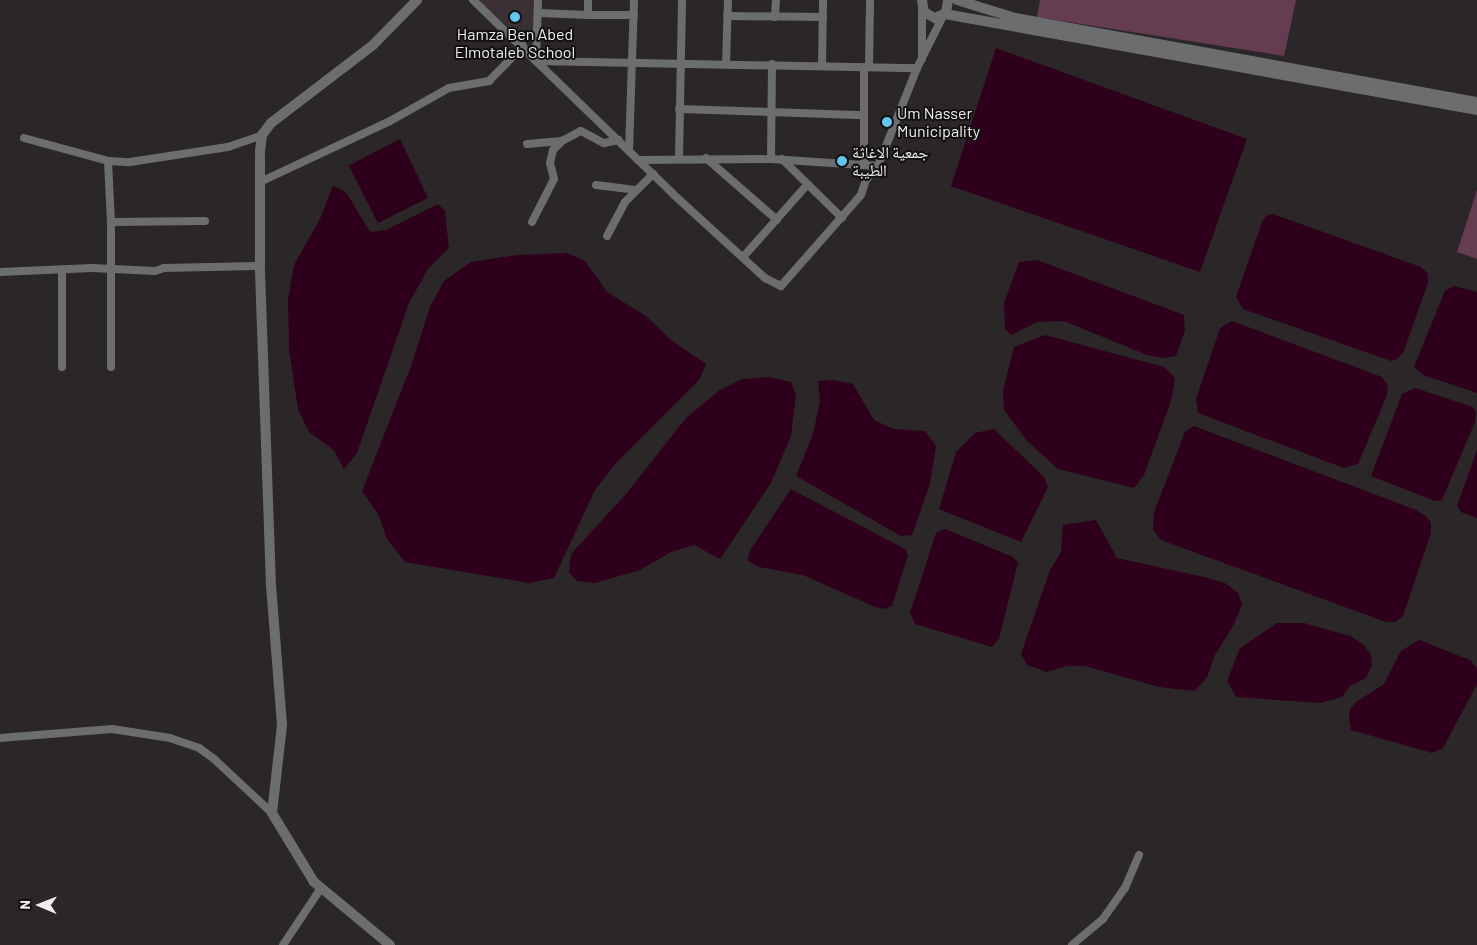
<!DOCTYPE html>
<meta charset="utf-8">
<style>
body{margin:0}
#map{position:relative;width:1477px;height:945px;overflow:hidden;background:#2b2628;font-family:Barlow,"Noto Naskh Arabic",sans-serif}
div>[style]{position:absolute}
.built>*{inset:0;background:#392f34}
.green>*{inset:0;background:#653d51}
.water>*{inset:0;background:#2f001b}
.minor>*{height:8px;margin:-4px;padding:0 4px;transform-origin:4px;border-radius:4px;background:#6b6d6e}
.tertiary>*{height:10px;margin:-5px;padding:0 5px;transform-origin:5px;border-radius:5px;background:#6b6d6e}
.dots>*{width:14px;height:14px;translate:-50% -50%;box-sizing:border-box;border:2px solid #121011;border-radius:50%}
span{translate:-50% -50%;white-space:nowrap;text-align:center;line-height:1.15;-webkit-text-stroke:4px #121011;paint-order:stroke}
.poi-label{font-size:16px;color:#f1eeef}
.left{translate:0 -50%;text-align:left}
.north{position:absolute;left:15px;top:880px;width:50px;height:50px;-webkit-text-stroke:4px #121011;paint-order:stroke;rotate:271deg;font-size:14px;font-weight:700;line-height:20px;text-align:center;color:#f1eeef}
.north::after{content:'';display:block;margin:auto;width:18px;height:22px;background:#f1eeef;clip-path:polygon(50% 0,100% 100%,50% 72%,0 100%)}
</style>
<div id="map">
<div class="built">
<i style="clip-path:polygon(475px 0,534px 0,533px 34px,526px 41px)"></i>
</div>
<div class="green">
<i style="clip-path:polygon(1040px 0,1296px 0,1284px 56px,1037px 17px)"></i>
<i style="clip-path:polygon(1477px 190px,1477px 259px,1457px 252px)"></i>
</div>
<div class="water">
<i style="clip-path:polygon(996px 48px,1247px 139px,1200px 272px,951px 186px)"></i>
<i style="clip-path:polygon(400px 139px,428px 198px,378px 223px,349px 166px,346px 167px)"></i>
<i style="clip-path:polygon(333px 186px,346px 192px,370px 232px,386px 230px,438px 204px,445px 211px,449px 248px,428px 269px,409px 303px,357px 453px,344px 469px,334px 450px,309px 432px,298px 409px,289px 349px,288px 300px,294px 265px,320px 219px)"></i>
<i style="clip-path:polygon(1273px 214px,1421px 267px,1428px 274px,1428px 283px,1403px 353px,1397px 359px,1391px 361px,1243px 309px,1236px 297px,1262px 222px,1266px 216px)"></i>
<i style="clip-path:polygon(567px 253px,585px 261px,607px 292px,646px 316px,671px 340px,706px 364px,699px 380px,617px 462px,595px 490px,554px 578px,529px 583px,405px 562px,387px 539px,378px 514px,362px 491px,411px 366px,430px 307px,444px 281px,471px 262px,517px 255px)"></i>
<i style="clip-path:polygon(1037px 260px,1184px 315px,1185px 331px,1176px 356px,1163px 358px,1147px 355px,1064px 321px,1037px 322px,1011px 335px,1005px 329px,1004px 303px,1019px 262px)"></i>
<i style="clip-path:polygon(1454px 286px,1477px 292px,1477px 393px,1423px 375px,1414px 367px,1445px 291px)"></i>
<i style="clip-path:polygon(1232px 321px,1382px 377px,1388px 386px,1387px 395px,1358px 464px,1344px 468px,1198px 413px,1196px 399px,1220px 328px)"></i>
<i style="clip-path:polygon(1045px 335px,1164px 367px,1175px 378px,1171px 401px,1144px 475px,1134px 488px,1058px 469px,1027px 441px,1004px 410px,1003px 391px,1014px 347px)"></i>
<i style="clip-path:polygon(769px 377px,791px 382px,796px 395px,791px 436px,771px 483px,720px 559px,694px 545px,671px 552px,640px 570px,595px 583px,577px 581px,569px 572px,571px 554px,626px 494px,686px 418px,721px 389px,743px 379px)"></i>
<i style="clip-path:polygon(834px 380px,853px 384px,874px 420px,893px 429px,925px 431px,936px 446px,930px 484px,912px 535px,901px 536px,796px 476px,813px 434px,820px 401px,818px 381px)"></i>
<i style="clip-path:polygon(1415px 388px,1473px 407px,1476px 412px,1475px 422px,1442px 500px,1435px 501px,1371px 476px,1402px 394px)"></i>
<i style="clip-path:polygon(1194px 426px,1416px 510px,1427px 517px,1431px 523px,1431px 533px,1403px 616px,1395px 622px,1386px 622px,1161px 540px,1153px 530px,1154px 512px,1185px 432px)"></i>
<i style="clip-path:polygon(994px 429px,1044px 477px,1048px 487px,1021px 542px,939px 509px,956px 452px,975px 433px)"></i>
<i style="clip-path:polygon(1477px 450px,1477px 518px,1461px 512px,1457px 506px)"></i>
<i style="clip-path:polygon(791px 489px,905px 549px,908px 555px,892px 606px,883px 609px,873px 606px,803px 575px,759px 567px,747px 560px,751px 549px)"></i>
<i style="clip-path:polygon(1096px 520px,1117px 558px,1204px 577px,1225px 583px,1238px 593px,1242px 605px,1233px 626px,1215px 655px,1207px 677px,1195px 691px,1159px 687px,1085px 666px,1065px 666px,1047px 672px,1027px 665px,1021px 654px,1050px 570px,1061px 552px,1063px 525px)"></i>
<i style="clip-path:polygon(945px 529px,1013px 557px,1018px 563px,999px 639px,992px 647px,915px 624px,910px 613px,936px 533px)"></i>
<i style="clip-path:polygon(1277px 623px,1304px 623px,1350px 636px,1364px 645px,1371px 655px,1372px 665px,1366px 678px,1350px 686px,1342px 697px,1320px 703px,1236px 697px,1227px 681px,1240px 648px)"></i>
<i style="clip-path:polygon(1419px 640px,1470px 660px,1477px 668px,1477px 684px,1443px 748px,1432px 753px,1351px 730px,1349px 718px,1350px 709px,1356px 702px,1384px 684px,1401px 651px)"></i>
</div>
<div class="minor">
<i style="left:473px;top:0;width:279px;rotate:44.1deg"></i>
<i style="left:673px;top:194px;width:125px;rotate:42.4deg"></i>
<i style="left:765px;top:278px;width:18px;rotate:27deg"></i>
<i style="left:781px;top:286px;width:121px;rotate:-48.7deg"></i>
<i style="left:861px;top:195px;width:16px;rotate:-72deg"></i>
<i style="left:866px;top:180px;width:18px;rotate:-49deg"></i>
<i style="left:878px;top:166px;width:105px;rotate:-68.3deg"></i>
<i style="left:917px;top:68px;width:58px;rotate:-63.4deg"></i>
<i style="left:538px;top:0;width:61px;rotate:91.9deg"></i>
<i style="left:536px;top:61px;width:381px;rotate:1.1deg"></i>
<i style="left:922px;top:9px;width:50px;rotate:90deg"></i>
<i style="left:538px;top:13px;width:50px;rotate:2.3deg"></i>
<i style="left:588px;top:15px;width:15px;rotate:-90deg"></i>
<i style="left:588px;top:15px;width:46px"></i>
<i style="left:727px;top:16px;width:96px;rotate:0.6deg"></i>
<i style="left:775px;top:17px;width:17px;rotate:-87deg"></i>
<i style="left:726px;top:64px;width:64px;rotate:-88.2deg"></i>
<i style="left:822px;top:66px;width:66px;rotate:-89.1deg"></i>
<i style="left:869px;top:67px;width:67px;rotate:-89.1deg"></i>
<i style="left:679px;top:109px;width:185px;rotate:1.9deg"></i>
<i style="left:24px;top:138px;width:87px;rotate:15.3deg"></i>
<i style="left:108px;top:161px;width:22px;rotate:3deg"></i>
<i style="left:130px;top:162px;width:99px;rotate:-8.7deg"></i>
<i style="left:228px;top:147px;width:36px;rotate:-19deg"></i>
<i style="left:527px;top:144px;width:35px;rotate:-5deg"></i>
<i style="left:629px;top:151px;width:151px;rotate:-88.1deg"></i>
<i style="left:706px;top:158px;width:94px;rotate:41.1deg"></i>
<i style="left:679px;top:159px;width:159px;rotate:-88.9deg"></i>
<i style="left:771px;top:159px;width:95px;rotate:-89.4deg"></i>
<i style="left:782px;top:159px;width:84px;rotate:44.5deg"></i>
<i style="left:638px;top:160px;width:133px;rotate:-0.4deg"></i>
<i style="left:771px;top:159px;width:107px;rotate:3.7deg"></i>
<i style="left:108px;top:161px;width:61px;rotate:87.2deg"></i>
<i style="left:111px;top:222px;width:145px;rotate:90deg"></i>
<i style="left:864px;top:164px;width:97px;rotate:-90deg"></i>
<i style="left:260px;top:182px;width:144px;rotate:-25.1deg"></i>
<i style="left:390px;top:121px;width:68px;rotate:-29.2deg"></i>
<i style="left:449px;top:88px;width:41px;rotate:-9.9deg"></i>
<i style="left:489px;top:81px;width:49px;rotate:-45.8deg"></i>
<i style="left:596px;top:185px;width:38px;rotate:7deg"></i>
<i style="left:111px;top:222px;width:94px;rotate:-0.6deg"></i>
<i style="left:532px;top:222px;width:48px;rotate:-62.9deg"></i>
<i style="left:554px;top:179px;width:16px;rotate:-104deg"></i>
<i style="left:550px;top:163px;width:13px;rotate:-77deg"></i>
<i style="left:553px;top:150px;width:13px;rotate:-45deg"></i>
<i style="left:562px;top:141px;width:21px;rotate:-28deg"></i>
<i style="left:581px;top:131px;width:26px;rotate:28deg"></i>
<i style="left:604px;top:143px;width:15px;rotate:-11deg"></i>
<i style="left:607px;top:236px;width:38px;rotate:-62deg"></i>
<i style="left:625px;top:202px;width:40px;rotate:-45deg"></i>
<i style="left:744px;top:256px;width:96px;rotate:-48.4deg"></i>
<i style="left:62px;top:270px;width:97px;rotate:90deg"></i>
<i style="left:0;top:272px;width:92px;rotate:-2.5deg"></i>
<i style="left:92px;top:268px;width:63px;rotate:2.7deg"></i>
<i style="left:155px;top:271px;width:9px;rotate:-18deg"></i>
<i style="left:164px;top:268px;width:96px;rotate:-1.2deg"></i>
<i style="left:0;top:738px;width:112px;rotate:-4.6deg"></i>
<i style="left:112px;top:729px;width:59px;rotate:8.8deg"></i>
<i style="left:170px;top:738px;width:31px;rotate:19deg"></i>
<i style="left:199px;top:748px;width:17px;rotate:36deg"></i>
<i style="left:213px;top:758px;width:81px;rotate:43deg"></i>
<i style="left:283px;top:945px;width:69px;rotate:-56.3deg"></i>
<i style="left:1072px;top:945px;width:40px;rotate:-40deg"></i>
<i style="left:1103px;top:919px;width:38px;rotate:-55deg"></i>
<i style="left:1125px;top:888px;width:36px;rotate:-67deg"></i>
</div>
<div class="tertiary">
<i style="left:922px;top:0;width:12px;rotate:81deg"></i>
<i style="left:924px;top:12px;width:13px;rotate:29deg"></i>
<i style="left:935px;top:18px;width:12px;rotate:-24deg"></i>
<i style="left:946px;top:13px;width:13px;rotate:-81deg"></i>
<i style="left:957px;top:0;width:61px;rotate:17.2deg"></i>
<i style="left:1015px;top:18px;width:470px;rotate:10.3deg"></i>
<i style="left:945px;top:14px;width:541px;rotate:10.23deg"></i>
<i style="left:390px;top:945px;width:99px;rotate:-140.3deg"></i>
<i style="left:314px;top:882px;width:81px;rotate:-121.3deg"></i>
<i style="left:272px;top:813px;width:89px;rotate:-83.5deg"></i>
<i style="left:282px;top:725px;width:139px;rotate:-94.5deg"></i>
<i style="left:271px;top:586px;width:320px;rotate:-92deg"></i>
<i style="left:260px;top:266px;width:115px;rotate:-90deg"></i>
<i style="left:260px;top:151px;width:16px;rotate:-83deg"></i>
<i style="left:262px;top:135px;width:15px;rotate:-53deg"></i>
<i style="left:271px;top:123px;width:128px;rotate:-37.4deg"></i>
<i style="left:373px;top:45px;width:63px;rotate:-45.6deg"></i>
</div>
<div class="dots">
<i style="left:515px;top:17px;background:#64c5ee"></i>
<i style="left:887px;top:122px;background:#64c5ee"></i>
<i style="left:842px;top:161px;background:#64c5ee"></i>
</div>
<div class="poi-label">
<span style="left:515px;top:43px">Hamza Ben Abed<br>Elmotaleb School</span>
<span class="left" style="left:897px;top:122px">Um Nasser<br>Municipality</span>
<span class="left" style="left:852px;top:161px">جمعية الاغاثة<br>الطيبة</span>
</div>
<div class="north">N</div>
</div>
